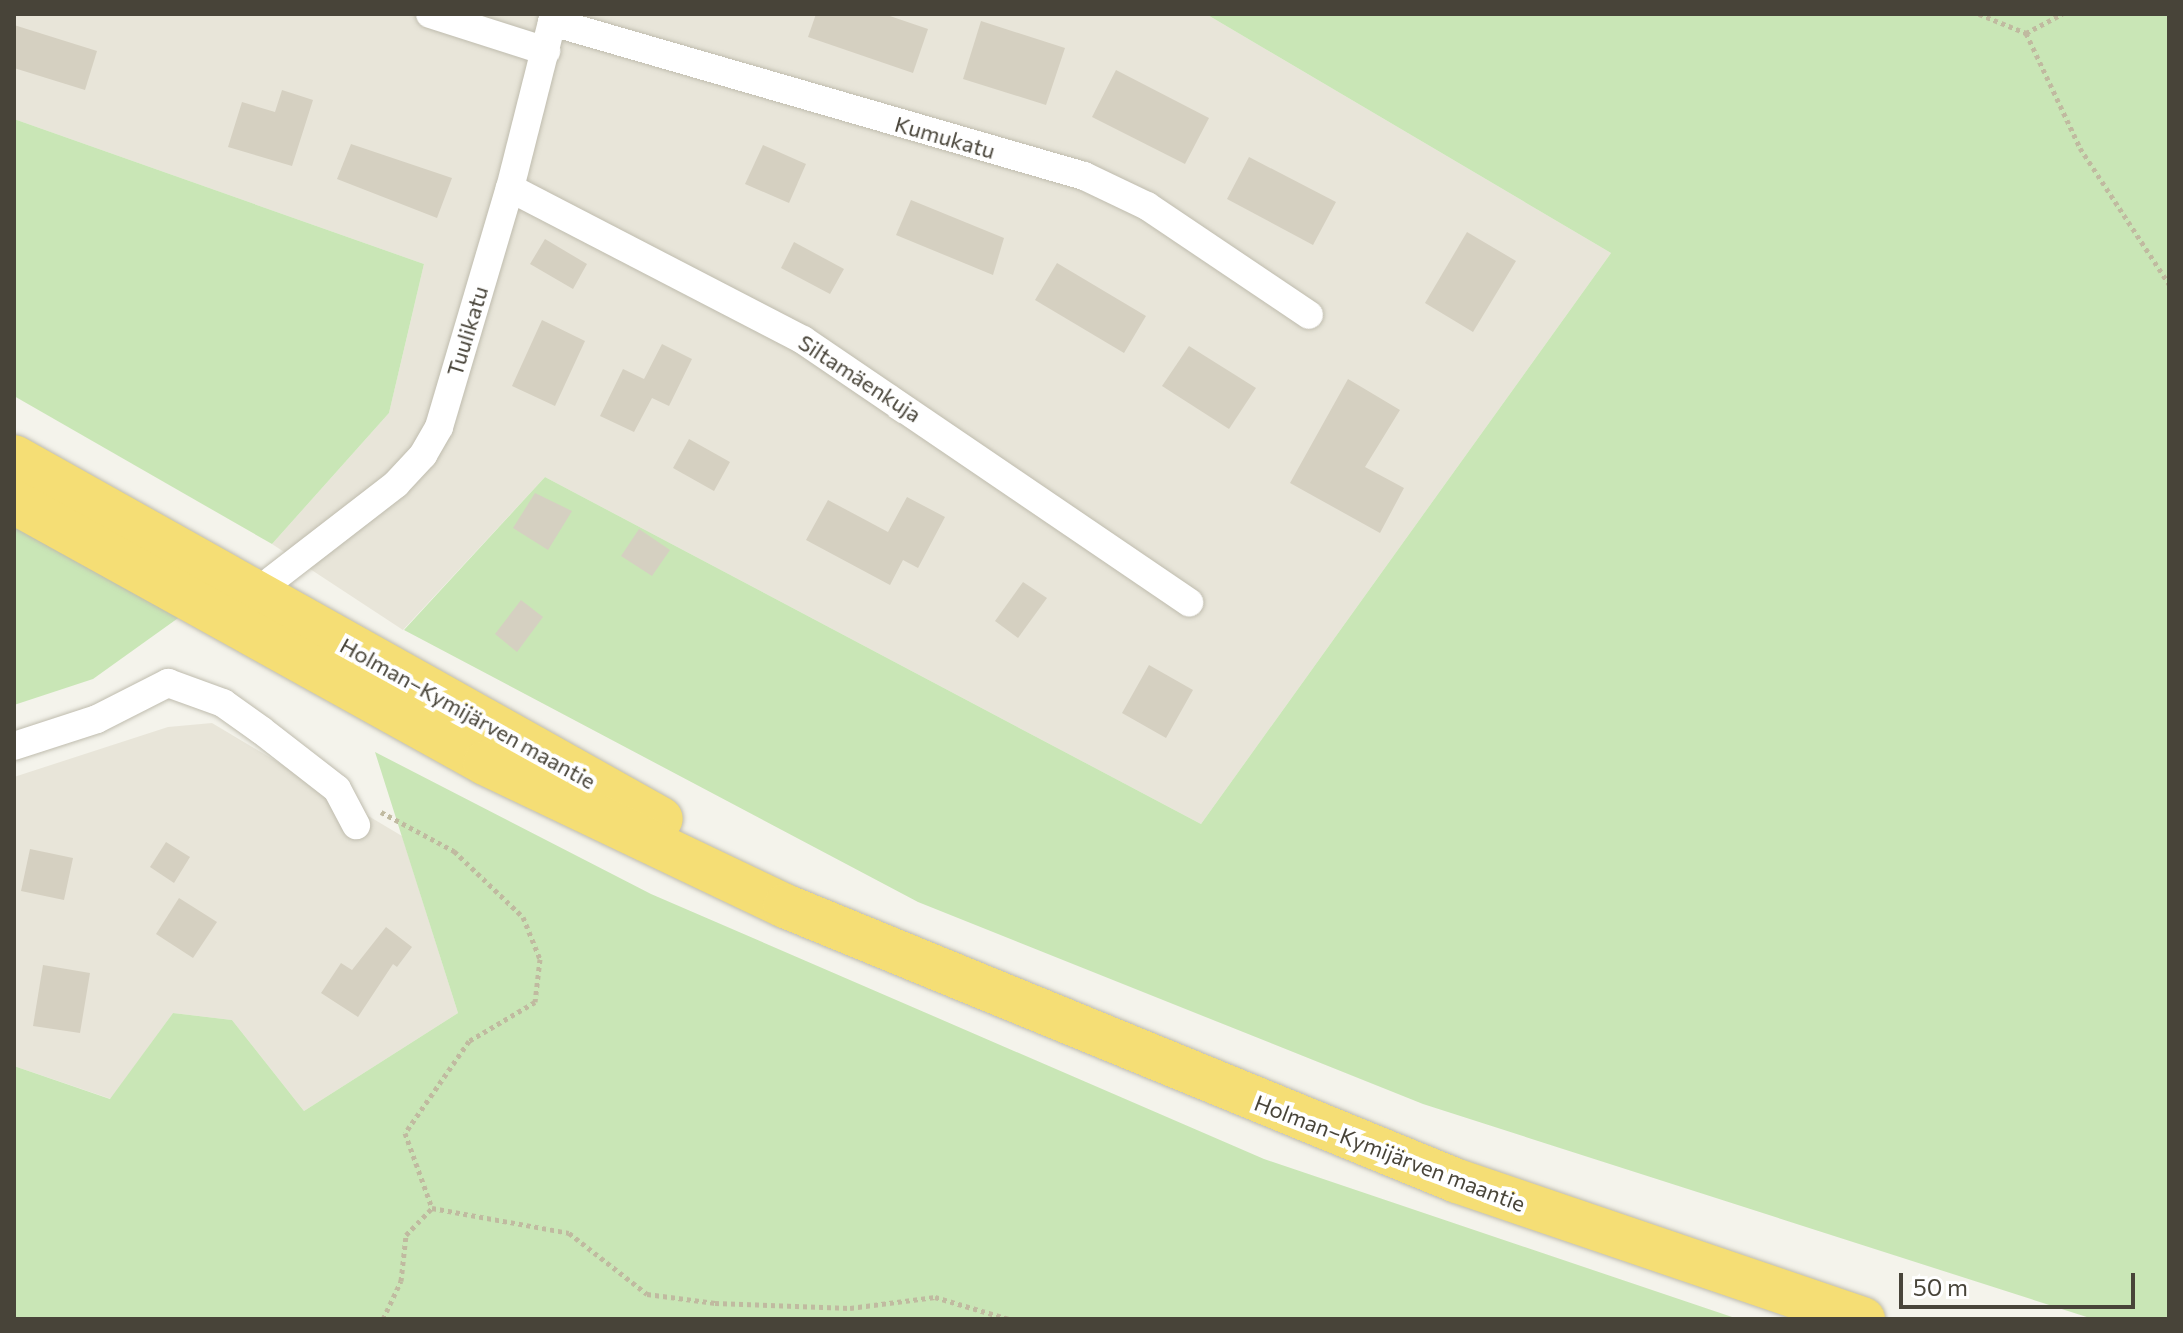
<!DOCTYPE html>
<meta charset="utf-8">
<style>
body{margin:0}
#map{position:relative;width:2183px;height:1333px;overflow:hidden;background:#f4f3eb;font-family:Commissioner,sans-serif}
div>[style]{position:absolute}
.residential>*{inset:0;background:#e8e5d9}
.green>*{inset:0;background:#c9e6b6}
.building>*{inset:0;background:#d5d0c1}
.path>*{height:5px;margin-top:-2.5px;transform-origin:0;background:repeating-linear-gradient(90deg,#c0baa0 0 4px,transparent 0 8px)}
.roads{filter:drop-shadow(0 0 2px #bfbcae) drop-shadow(0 0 2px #bfbcae)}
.street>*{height:28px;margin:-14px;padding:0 14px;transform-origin:14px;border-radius:14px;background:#fff}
.highway>*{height:44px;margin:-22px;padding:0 22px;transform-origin:22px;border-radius:22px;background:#f5de75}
span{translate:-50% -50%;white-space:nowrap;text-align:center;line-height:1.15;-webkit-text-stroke:8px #fff;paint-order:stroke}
.street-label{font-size:22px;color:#484439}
.frame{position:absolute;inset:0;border:16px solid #484439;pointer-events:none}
.scale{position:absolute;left:1899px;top:1273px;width:236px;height:36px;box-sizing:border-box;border:4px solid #484439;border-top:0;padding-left:10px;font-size:24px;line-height:28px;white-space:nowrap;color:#484439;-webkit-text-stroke:6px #fff;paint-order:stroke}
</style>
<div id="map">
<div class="residential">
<i style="clip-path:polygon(14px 14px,1206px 14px,1611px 253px,1201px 824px,545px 477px,403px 630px,272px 544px,389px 413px,424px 264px,14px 119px)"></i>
<i style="clip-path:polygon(212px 723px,402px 836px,458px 1013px,304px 1111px,232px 1020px,173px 1013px,111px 1099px,14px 1066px,14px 777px,168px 727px)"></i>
</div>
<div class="green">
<i style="clip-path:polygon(1206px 14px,2169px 14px,2169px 1319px,2093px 1319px,1423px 1104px,918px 902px,404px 630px,545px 477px,1201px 824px,1611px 253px)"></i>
<i style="clip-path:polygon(14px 119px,424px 264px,389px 413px,272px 544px,14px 396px)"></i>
<i style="clip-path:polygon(14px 520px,188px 611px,93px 679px,14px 705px)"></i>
<i style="clip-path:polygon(375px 752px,651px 894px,1264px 1159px,1738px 1319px,14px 1319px,14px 1066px,110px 1099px,173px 1013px,232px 1020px,304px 1111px,458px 1013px)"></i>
</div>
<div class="building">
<i style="clip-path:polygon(816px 14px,884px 14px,928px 29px,913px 73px,808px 37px)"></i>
<i style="clip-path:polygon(981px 21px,1065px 48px,1046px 105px,963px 79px)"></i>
<i style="clip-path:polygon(14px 25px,97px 51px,85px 90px,14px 68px)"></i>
<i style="clip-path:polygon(1116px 70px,1209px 118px,1185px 164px,1092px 117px)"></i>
<i style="clip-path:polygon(282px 90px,313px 100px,292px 166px,228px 147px,242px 102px,275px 112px)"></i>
<i style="clip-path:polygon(351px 144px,452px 178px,437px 218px,337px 179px)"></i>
<i style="clip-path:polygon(763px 145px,806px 164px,789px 203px,745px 184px)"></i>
<i style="clip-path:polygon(1249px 157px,1336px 202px,1313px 245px,1227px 199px)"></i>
<i style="clip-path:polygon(911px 200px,1004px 238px,993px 275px,896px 235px)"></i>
<i style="clip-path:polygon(1467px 232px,1516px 261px,1473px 332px,1425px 303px)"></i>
<i style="clip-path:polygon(545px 239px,587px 264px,573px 289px,530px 264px)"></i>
<i style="clip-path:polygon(794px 242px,844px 269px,830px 294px,781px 268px)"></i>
<i style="clip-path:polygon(1057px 263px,1146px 316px,1124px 353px,1035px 300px)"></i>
<i style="clip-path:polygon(542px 320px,585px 341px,555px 406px,512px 386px)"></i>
<i style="clip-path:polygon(662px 344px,692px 359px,669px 406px,652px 398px,634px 432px,600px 416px,623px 369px,644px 379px)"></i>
<i style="clip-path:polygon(1189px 346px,1256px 388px,1229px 429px,1162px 386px)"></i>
<i style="clip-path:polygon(1348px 379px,1400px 410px,1365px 467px,1404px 488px,1380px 533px,1290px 483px)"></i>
<i style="clip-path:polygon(689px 439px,730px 462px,714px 491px,673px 468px)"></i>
<i style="clip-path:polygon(535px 493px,572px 511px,548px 550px,513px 528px)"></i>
<i style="clip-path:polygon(907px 497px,945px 517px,918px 568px,903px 560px,890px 585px,806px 540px,828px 500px,888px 532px)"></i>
<i style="clip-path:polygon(639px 529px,670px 550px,652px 576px,621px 556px)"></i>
<i style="clip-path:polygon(1023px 582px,1047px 598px,1018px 638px,995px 621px)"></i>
<i style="clip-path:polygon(521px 600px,543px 617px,517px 652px,495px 634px)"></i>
<i style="clip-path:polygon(1149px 665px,1193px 690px,1166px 738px,1122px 713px)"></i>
<i style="clip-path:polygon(166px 842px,190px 857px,174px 883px,150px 867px)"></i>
<i style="clip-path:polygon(30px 849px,73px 858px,64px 900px,21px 891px)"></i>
<i style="clip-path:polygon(179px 898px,217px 922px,193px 958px,156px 934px)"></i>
<i style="clip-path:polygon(386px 927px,412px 947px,397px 967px,393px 964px,358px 1017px,321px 993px,341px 963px,352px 970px)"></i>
<i style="clip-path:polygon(43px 965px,90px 973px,80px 1033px,33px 1026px)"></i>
</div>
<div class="path">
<i style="left:1979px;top:14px;width:51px;rotate:22deg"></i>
<i style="left:2026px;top:33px;width:41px;rotate:-27.8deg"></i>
<i style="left:2026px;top:33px;width:127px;rotate:64.8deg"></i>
<i style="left:2080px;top:148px;width:163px;rotate:56.8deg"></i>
<i style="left:381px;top:812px;width:83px;rotate:28.1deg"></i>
<i style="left:454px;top:851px;width:95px;rotate:43.7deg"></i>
<i style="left:523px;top:917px;width:45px;rotate:68deg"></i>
<i style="left:540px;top:959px;width:43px;rotate:96.6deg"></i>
<i style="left:535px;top:1002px;width:77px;rotate:149.4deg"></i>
<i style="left:469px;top:1041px;width:112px;rotate:124.8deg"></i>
<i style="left:405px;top:1133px;width:80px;rotate:70.2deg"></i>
<i style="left:383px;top:1319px;width:42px;rotate:-64.7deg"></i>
<i style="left:401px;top:1281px;width:46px;rotate:-83.8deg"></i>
<i style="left:406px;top:1235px;width:37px;rotate:-46deg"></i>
<i style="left:432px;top:1208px;width:139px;rotate:10.3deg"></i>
<i style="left:569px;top:1233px;width:99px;rotate:38deg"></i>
<i style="left:647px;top:1294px;width:69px;rotate:7.5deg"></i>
<i style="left:715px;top:1303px;width:135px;rotate:2.1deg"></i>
<i style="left:850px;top:1308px;width:86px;rotate:-7.4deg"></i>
<i style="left:935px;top:1297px;width:77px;rotate:16.6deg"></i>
</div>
<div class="roads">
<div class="street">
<i style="left:430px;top:14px;width:122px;rotate:17.7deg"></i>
<i style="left:552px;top:22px;width:554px;rotate:16.14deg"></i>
<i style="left:1084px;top:176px;width:70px;rotate:25.5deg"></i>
<i style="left:1147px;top:206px;width:195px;rotate:33.9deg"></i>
<i style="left:510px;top:188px;width:330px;rotate:27.4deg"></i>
<i style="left:803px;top:340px;width:467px;rotate:34.2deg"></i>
<i style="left:272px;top:580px;width:157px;rotate:-37.7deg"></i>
<i style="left:396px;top:484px;width:40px;rotate:-47deg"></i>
<i style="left:423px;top:455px;width:32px;rotate:-60deg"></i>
<i style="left:439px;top:427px;width:249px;rotate:-73.5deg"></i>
<i style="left:510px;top:188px;width:179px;rotate:-75.8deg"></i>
<i style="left:14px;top:746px;width:87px;rotate:-18deg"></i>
<i style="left:97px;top:719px;width:80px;rotate:-26.9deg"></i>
<i style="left:168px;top:683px;width:59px;rotate:20deg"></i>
<i style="left:223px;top:703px;width:47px;rotate:35.4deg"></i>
<i style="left:261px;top:730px;width:96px;rotate:37.8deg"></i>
<i style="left:337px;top:789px;width:41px;rotate:62.2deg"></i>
</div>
<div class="highway">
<i style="left:14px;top:457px;width:741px;rotate:29.23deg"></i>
<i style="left:14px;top:502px;width:538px;rotate:28.99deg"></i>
<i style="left:485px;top:763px;width:332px;rotate:25.5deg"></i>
<i style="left:785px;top:906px;width:726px;rotate:22.26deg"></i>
<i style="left:1457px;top:1181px;width:429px;rotate:18.8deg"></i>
</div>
</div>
<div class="street-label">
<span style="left:945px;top:137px;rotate:16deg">Kumukatu</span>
<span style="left:467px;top:331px;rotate:-73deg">Tuulikatu</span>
<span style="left:860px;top:378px;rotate:33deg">Siltamäenkuja</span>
<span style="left:468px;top:713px;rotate:29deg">Holman–Kymijärven maantie</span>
<span style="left:1390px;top:1153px;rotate:21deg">Holman–Kymijärven maantie</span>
</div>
<div class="frame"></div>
<div class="scale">50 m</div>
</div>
